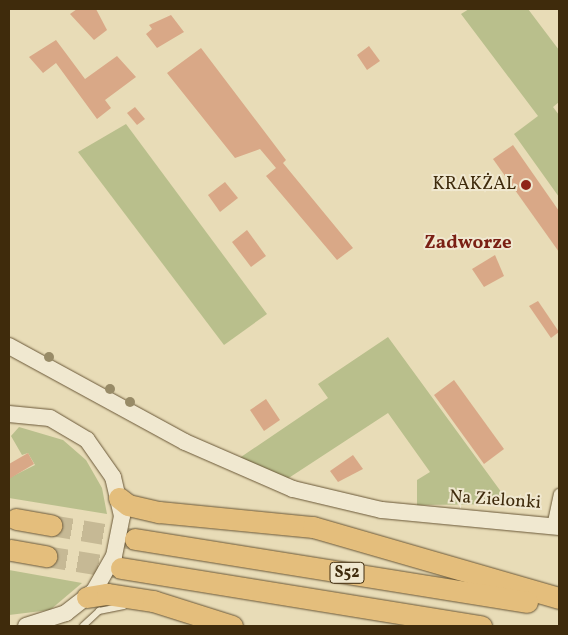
<!DOCTYPE html>
<meta charset="utf-8">
<style>
body{margin:0}
#map{position:relative;width:568px;height:635px;overflow:hidden;background:#e8dcb7;font-family:Vollkorn,serif}
div>[style]{position:absolute}
.green>*{inset:0;background:#b9bf8c}
.building>*{inset:0;background:#d9a887}
.highway-tunnel>*{height:21px;margin-top:-10.5px;transform-origin:0;background:repeating-linear-gradient(90deg,#c6b995 0 21px,transparent 0 32px)}
.roads{filter:drop-shadow(0 0 1px #695737) drop-shadow(0 0 1px #695737)}
.lane>*{height:5.5px;margin:-2.75px;padding:0 2.75px;transform-origin:2.75px;border-radius:2.75px;background:#f0e8d0}
.street>*{height:11px;margin:-5.5px;padding:0 5.5px;transform-origin:5.5px;border-radius:5.5px;background:#f0e8d0}
.secondary>*{height:16px;margin:-8px;padding:0 8px;transform-origin:8px;border-radius:8px;background:#f0e8d0}
.highway>*{height:21px;margin:-10.5px;padding:0 10.5px;transform-origin:10.5px;border-radius:10.5px;background:#e4be7c}
.trees>*{width:10px;height:10px;margin:-5px;border-radius:50%;background:#988b67}
.dots>*{width:14px;height:14px;translate:-50% -50%;box-sizing:border-box;border:2px solid #f0e8d0;border-radius:50%}
span{translate:-50% -50%;white-space:nowrap;text-align:center;line-height:1.15;-webkit-text-stroke:4px #f0e8d0;paint-order:stroke}
.shield-label span{padding:1px 4px;background:#f0e8d0;border:1px solid;border-radius:4px;-webkit-text-stroke-width:0}
.shield-label{font-size:16px;color:#3f2b0c;font-weight:700}
.poi-label{font-size:18px;color:#3f2b0c}
.right{translate:-100% -50%;text-align:right}
.street-label{font-size:18px;color:#3f2b0c}
.neighbourhood-label{font-size:19px;color:#7a1f14;font-weight:700}
.frame{position:absolute;inset:0;border:10px solid #3f2b0c;pointer-events:none}
</style>
<div id="map">
<div class="green">
<i style="clip-path:polygon(469px 9px,528px 9px,559px 50px,559px 102px,553px 107px,559px 115px,559px 197px,514px 134px,538px 116px,461px 14px)"></i>
<i style="clip-path:polygon(126px 124px,267px 314px,224px 345px,78px 152px)"></i>
<i style="clip-path:polygon(388px 337px,510px 504px,417px 505px,417px 480px,430px 472px,388px 413px,278px 485px,238px 459px,328px 398px,318px 384px)"></i>
<i style="clip-path:polygon(19px 427px,63px 440px,86px 460px,102px 488px,107px 514px,9px 498px,9px 478px,35px 465px,28px 453px,22px 455px,11px 436px)"></i>
<i style="clip-path:polygon(9px 570px,82px 583px,50px 610px,9px 615px)"></i>
</div>
<div class="building">
<i style="clip-path:polygon(77px 9px,96px 9px,107px 30px,94px 40px,70px 14px)"></i>
<i style="clip-path:polygon(171px 15px,184px 32px,157px 48px,146px 34px,152px 29px,149px 25px)"></i>
<i style="clip-path:polygon(56px 40px,85px 79px,117px 56px,136px 77px,105px 100px,111px 108px,97px 119px,56px 63px,43px 73px,29px 57px)"></i>
<i style="clip-path:polygon(369px 46px,380px 61px,367px 70px,357px 55px)"></i>
<i style="clip-path:polygon(201px 48px,286px 160px,283px 163px,353px 248px,337px 260px,266px 176px,276px 168px,260px 149px,235px 158px,167px 73px)"></i>
<i style="clip-path:polygon(135px 107px,145px 119px,137px 125px,127px 113px)"></i>
<i style="clip-path:polygon(513px 145px,559px 211px,559px 252px,493px 159px)"></i>
<i style="clip-path:polygon(225px 182px,238px 198px,220px 212px,208px 195px)"></i>
<i style="clip-path:polygon(247px 230px,266px 256px,251px 267px,232px 242px)"></i>
<i style="clip-path:polygon(495px 255px,504px 276px,484px 287px,472px 269px)"></i>
<i style="clip-path:polygon(538px 301px,559px 332px,551px 338px,529px 306px)"></i>
<i style="clip-path:polygon(454px 380px,504px 449px,484px 464px,434px 395px)"></i>
<i style="clip-path:polygon(266px 399px,280px 420px,264px 431px,250px 410px)"></i>
<i style="clip-path:polygon(28px 453px,34px 464px,9px 479px,9px 464px)"></i>
<i style="clip-path:polygon(353px 455px,363px 469px,338px 482px,330px 471px)"></i>
</div>
<div class="highway-tunnel">
<i style="left:51px;top:525px;width:85px;rotate:9.5deg"></i>
<i style="left:46px;top:556px;width:76px;rotate:9.1deg"></i>
</div>
<div class="roads">
<div class="lane">
<i style="left:83px;top:626px;width:22px;rotate:-43deg"></i>
<i style="left:99px;top:611px;width:25px;rotate:-11deg"></i>
</div>
<div class="street">
<i style="left:552px;top:526px;width:33px;rotate:-78deg"></i>
</div>
<div class="secondary">
<i style="left:9px;top:346px;width:200px;rotate:28.6deg"></i>
<i style="left:185px;top:442px;width:118px;rotate:23.5deg"></i>
<i style="left:293px;top:489px;width:91px;rotate:13.3deg"></i>
<i style="left:382px;top:510px;width:178px;rotate:5.5deg"></i>
<i style="left:9px;top:414px;width:41px;rotate:5.6deg"></i>
<i style="left:50px;top:418px;width:43px;rotate:30.7deg"></i>
<i style="left:87px;top:440px;width:45px;rotate:54.9deg"></i>
<i style="left:113px;top:477px;width:40px;rotate:77deg"></i>
<i style="left:122px;top:516px;width:41px;rotate:101.3deg"></i>
<i style="left:114px;top:556px;width:40px;rotate:119.7deg"></i>
<i style="left:94px;top:591px;width:36px;rotate:142deg"></i>
<i style="left:66px;top:613px;width:42px;rotate:162deg"></i>
</div>
<div class="highway">
<i style="left:119px;top:498px;width:11px;rotate:38deg"></i>
<i style="left:128px;top:505px;width:32px;rotate:13deg"></i>
<i style="left:159px;top:512px;width:155px;rotate:5.6deg"></i>
<i style="left:313px;top:527px;width:256px;rotate:16.1deg"></i>
<i style="left:16px;top:519px;width:36px;rotate:10deg"></i>
<i style="left:135px;top:539px;width:397px;rotate:9.1deg"></i>
<i style="left:11px;top:550px;width:36px;rotate:10deg"></i>
<i style="left:121px;top:568px;width:365px;rotate:9.2deg"></i>
<i style="left:87px;top:597px;width:20px;rotate:-9deg"></i>
<i style="left:107px;top:594px;width:47px;rotate:8.7deg"></i>
<i style="left:153px;top:601px;width:83px;rotate:17.6deg"></i>
</div>
</div>
<div class="trees">
<i style="left:49px;top:357px"></i>
<i style="left:110px;top:389px"></i>
<i style="left:130px;top:402px"></i>
</div>
<div class="dots">
<i style="left:526px;top:185px;background:#8f2418"></i>
</div>
<div class="shield-label">
<span style="left:347px;top:573px">S52</span>
</div>
<div class="poi-label">
<span class="right" style="left:516px;top:185px">KRAKŻAL</span>
</div>
<div class="street-label">
<span style="left:495px;top:501px;rotate:4deg">Na Zielonki</span>
</div>
<div class="neighbourhood-label">
<span style="left:468px;top:244px">Zadworze</span>
</div>
<div class="frame"></div>
</div>
